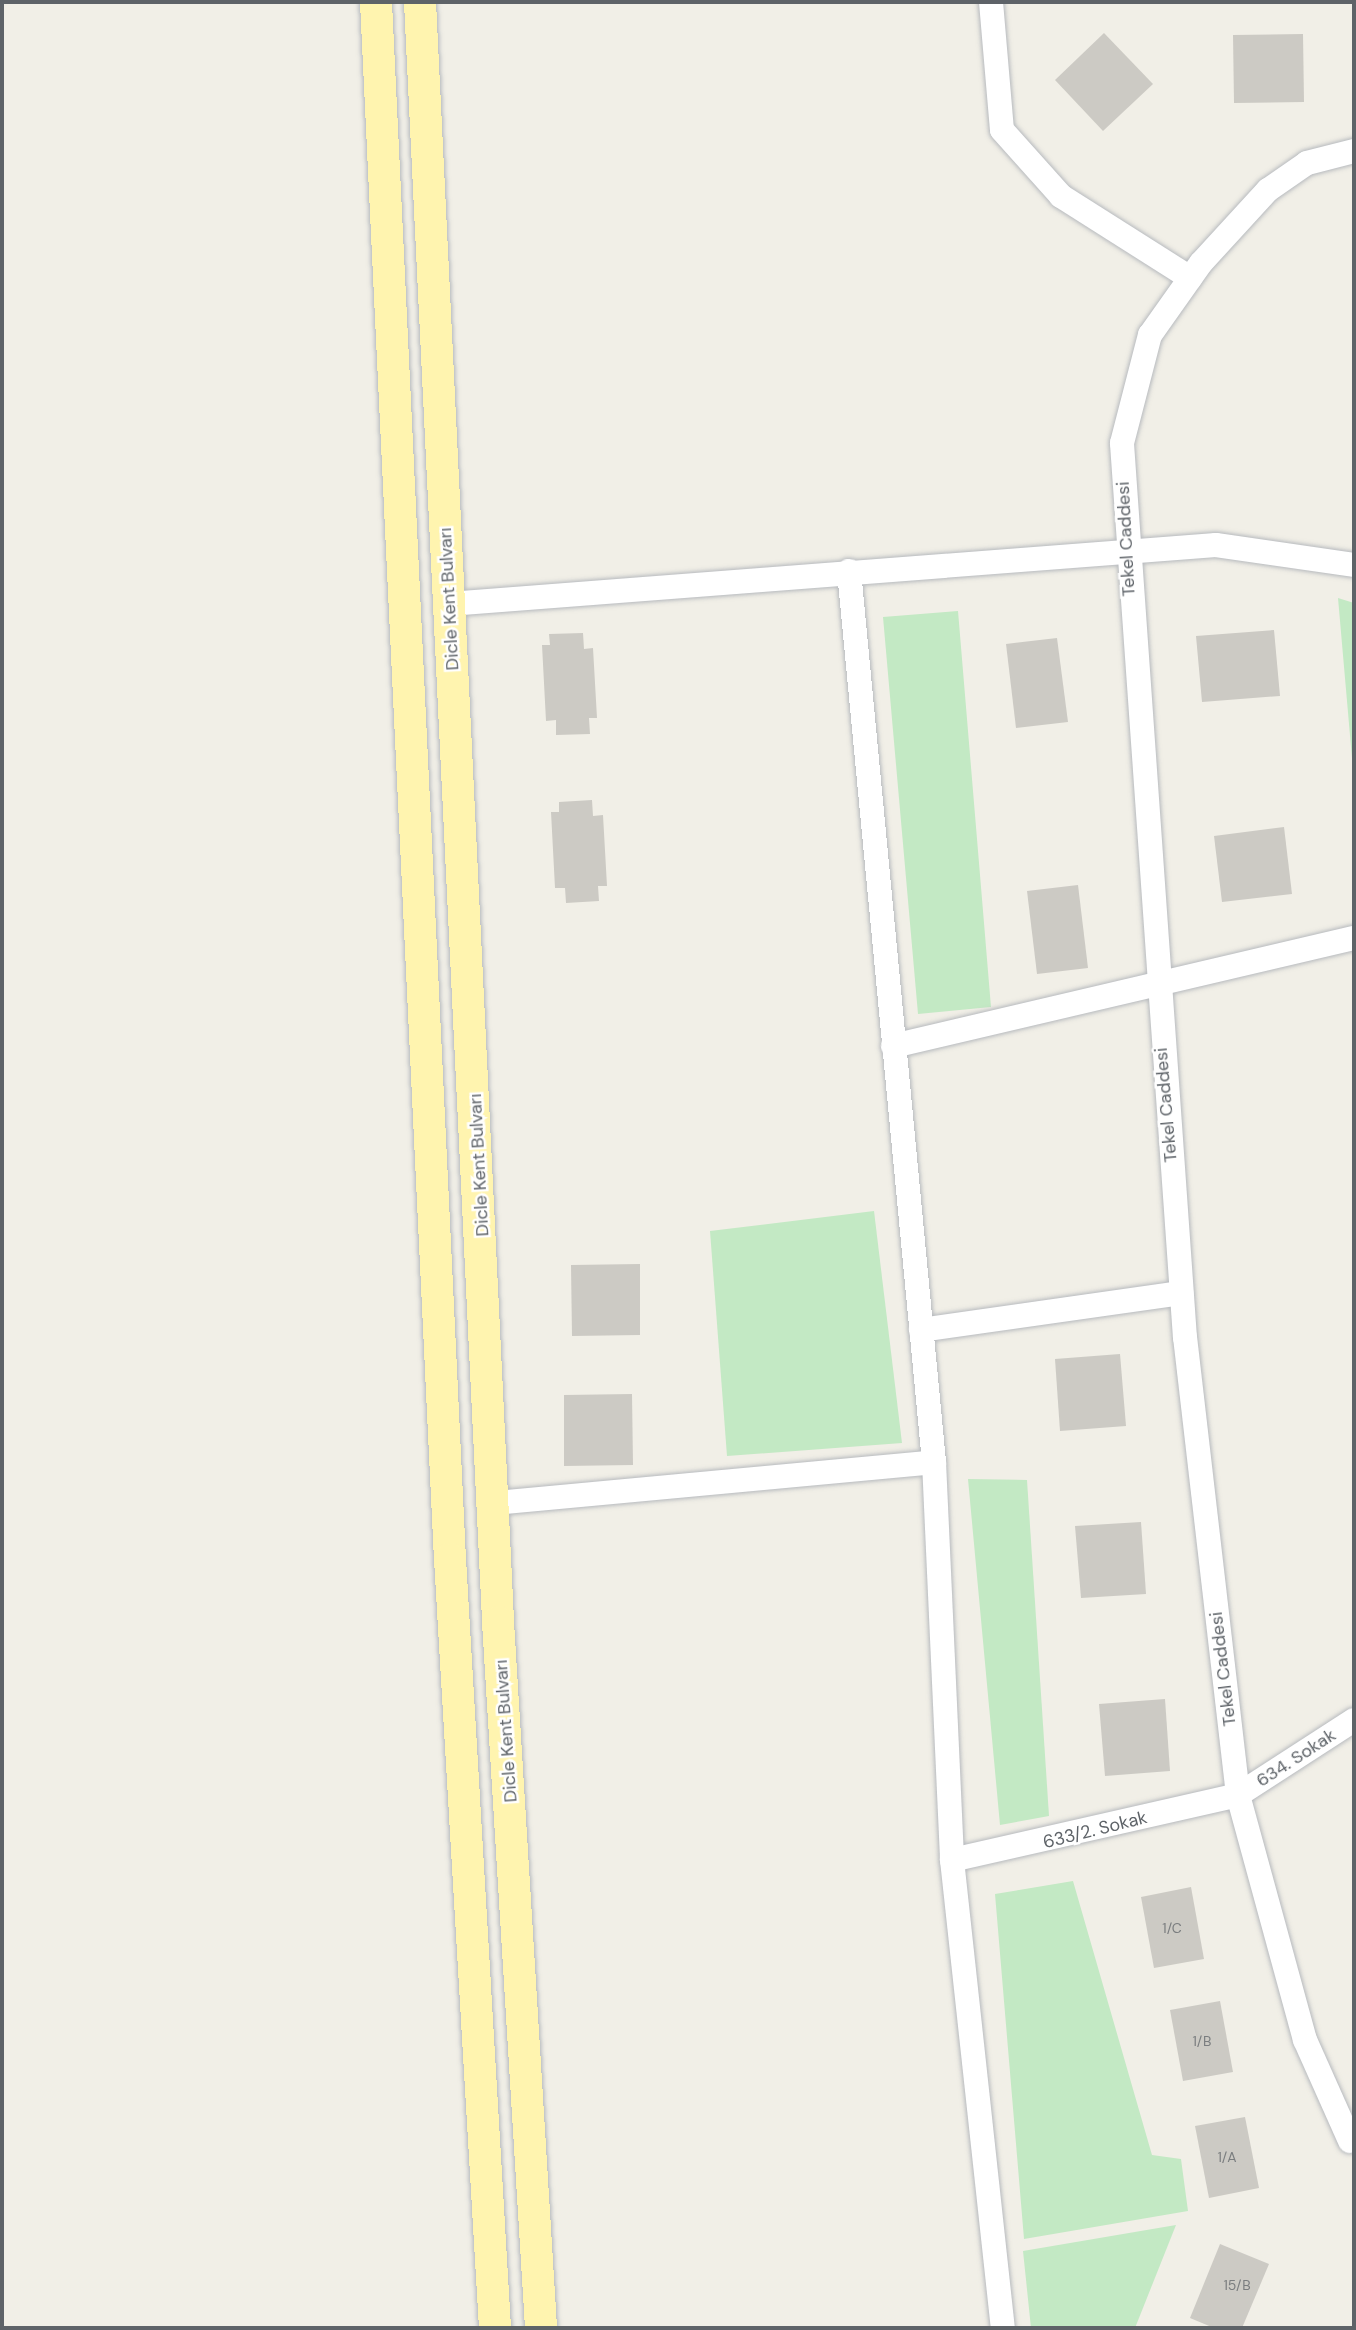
<!DOCTYPE html>
<meta charset="utf-8">
<style>
body{margin:0}
#map{position:relative;width:1356px;height:2330px;overflow:hidden;background:#f1efe7;font-family:"DM Sans",sans-serif}
div>[style]{position:absolute}
.green>*{inset:0;background:#c3e9c4}
.building>*{inset:0;background:#cccac4}
.roads{filter:drop-shadow(0 0 2px #b7babe) drop-shadow(0 0 2px #b7babe)}
.minor>*{height:24px;margin:-12px;padding:0 12px;transform-origin:12px;border-radius:12px;background:#fff}
.major>*{height:32px;margin:-16px;padding:0 16px;transform-origin:16px;border-radius:16px;background:#fff4af}
span{translate:-50% -50%;white-space:nowrap;text-align:center;line-height:1.15;-webkit-text-stroke:5px #fff;paint-order:stroke}
.number-label{font-size:14px;color:#7a7d7f}
.number-label span{-webkit-text-stroke-width:0}
.street-label{font-size:18px;color:#5e6368}
.frame{position:absolute;inset:0;border:4px solid #5e6368;pointer-events:none}
</style>
<div id="map">
<div class="green">
<i style="clip-path:polygon(1338px 598px,1354px 603px,1354px 781px)"></i>
<i style="clip-path:polygon(958px 611px,991px 1007px,918px 1014px,883px 617px)"></i>
<i style="clip-path:polygon(874px 1211px,902px 1443px,727px 1456px,710px 1231px)"></i>
<i style="clip-path:polygon(968px 1479px,1027px 1480px,1049px 1816px,1000px 1825px)"></i>
<i style="clip-path:polygon(1073px 1881px,1152px 2155px,1181px 2159px,1188px 2211px,1024px 2239px,995px 1894px)"></i>
<i style="clip-path:polygon(1176px 2225px,1135px 2328px,1031px 2328px,1023px 2251px)"></i>
</div>
<div class="building">
<i style="clip-path:polygon(1104px 33px,1153px 84px,1103px 131px,1055px 80px)"></i>
<i style="clip-path:polygon(1303px 34px,1304px 102px,1234px 103px,1233px 35px)"></i>
<i style="clip-path:polygon(1274px 630px,1280px 696px,1202px 702px,1196px 636px)"></i>
<i style="clip-path:polygon(583px 633px,584px 649px,593px 648px,597px 718px,589px 718px,590px 734px,556px 735px,556px 720px,546px 721px,542px 645px,550px 645px,549px 634px)"></i>
<i style="clip-path:polygon(1057px 638px,1068px 722px,1016px 728px,1006px 644px)"></i>
<i style="clip-path:polygon(592px 800px,593px 816px,603px 815px,607px 886px,598px 886px,599px 901px,566px 903px,565px 888px,555px 888px,551px 812px,559px 812px,559px 802px)"></i>
<i style="clip-path:polygon(1284px 827px,1292px 894px,1222px 902px,1214px 836px)"></i>
<i style="clip-path:polygon(1078px 885px,1088px 968px,1037px 974px,1027px 891px)"></i>
<i style="clip-path:polygon(640px 1264px,640px 1335px,572px 1336px,571px 1265px)"></i>
<i style="clip-path:polygon(1120px 1354px,1126px 1426px,1060px 1431px,1055px 1359px)"></i>
<i style="clip-path:polygon(632px 1394px,633px 1465px,564px 1466px,564px 1395px)"></i>
<i style="clip-path:polygon(1141px 1522px,1146px 1594px,1081px 1598px,1075px 1526px)"></i>
<i style="clip-path:polygon(1165px 1699px,1170px 1771px,1105px 1776px,1099px 1704px)"></i>
<i style="clip-path:polygon(1191px 1887px,1204px 1959px,1154px 1968px,1141px 1897px)"></i>
<i style="clip-path:polygon(1220px 2001px,1233px 2072px,1183px 2081px,1170px 2010px)"></i>
<i style="clip-path:polygon(1245px 2117px,1259px 2188px,1209px 2198px,1195px 2126px)"></i>
<i style="clip-path:polygon(1220px 2244px,1269px 2264px,1242px 2328px,1214px 2328px,1190px 2318px)"></i>
</div>
<div class="roads">
<div class="minor">
<i style="left:991px;top:2px;width:128px;rotate:85.1deg"></i>
<i style="left:1002px;top:130px;width:89px;rotate:48.2deg"></i>
<i style="left:1061px;top:196px;width:153px;rotate:32.4deg"></i>
<i style="left:849px;top:571px;width:895px;rotate:84.55deg"></i>
<i style="left:934px;top:1462px;width:398px;rotate:87.4deg"></i>
<i style="left:952px;top:1860px;width:471px;rotate:83.8deg"></i>
<i style="left:449px;top:604px;width:769px;rotate:-4.4deg"></i>
<i style="left:1216px;top:545px;width:139px;rotate:8.2deg"></i>
<i style="left:893px;top:1046px;width:473px;rotate:-13.2deg"></i>
<i style="left:921px;top:1330px;width:263px;rotate:-8.1deg"></i>
<i style="left:495px;top:1503px;width:441px;rotate:-5.3deg"></i>
<i style="left:952px;top:1860px;width:293px;rotate:-12.8deg"></i>
<i style="left:1238px;top:1795px;width:138px;rotate:-32.9deg"></i>
<i style="left:1350px;top:2141px;width:111px;rotate:-114deg"></i>
<i style="left:1305px;top:2040px;width:254px;rotate:-105.3deg"></i>
<i style="left:1238px;top:1795px;width:460px;rotate:-96.6deg"></i>
<i style="left:1185px;top:1338px;width:897px;rotate:-94.03deg"></i>
<i style="left:1122px;top:443px;width:112px;rotate:-75.5deg"></i>
<i style="left:1150px;top:335px;width:88px;rotate:-54.7deg"></i>
<i style="left:1201px;top:263px;width:99px;rotate:-47.5deg"></i>
<i style="left:1268px;top:190px;width:47px;rotate:-34.7deg"></i>
<i style="left:1307px;top:163px;width:49px;rotate:-14.3deg"></i>
</div>
<div class="major">
<i style="left:376px;top:2px;width:1559px;rotate:87.28deg"></i>
<i style="left:450px;top:1559px;width:770px;rotate:86.65deg"></i>
<i style="left:420px;top:2px;width:1622px;rotate:87.24deg"></i>
<i style="left:498px;top:1622px;width:707px;rotate:86.51deg"></i>
</div>
</div>
<div class="number-label">
<span style="left:1172px;top:1928px">1/C</span>
<span style="left:1202px;top:2041px">1/B</span>
<span style="left:1227px;top:2157px">1/A</span>
<span style="left:1237px;top:2285px">15/B</span>
</div>
<div class="street-label">
<span style="left:1126px;top:539px;rotate:-93deg">Tekel Caddesi</span>
<span style="left:449px;top:599px;rotate:-93deg">Dicle Kent Bulvarı</span>
<span style="left:1166px;top:1105px;rotate:-95deg">Tekel Caddesi</span>
<span style="left:479px;top:1165px;rotate:-93deg">Dicle Kent Bulvarı</span>
<span style="left:1223px;top:1669px;rotate:-97deg">Tekel Caddesi</span>
<span style="left:506px;top:1731px;rotate:-94deg">Dicle Kent Bulvarı</span>
<span style="left:1296px;top:1758px;rotate:-33deg">634. Sokak</span>
<span style="left:1095px;top:1830px;rotate:-14deg">633/2. Sokak</span>
</div>
<div class="frame"></div>
</div>
